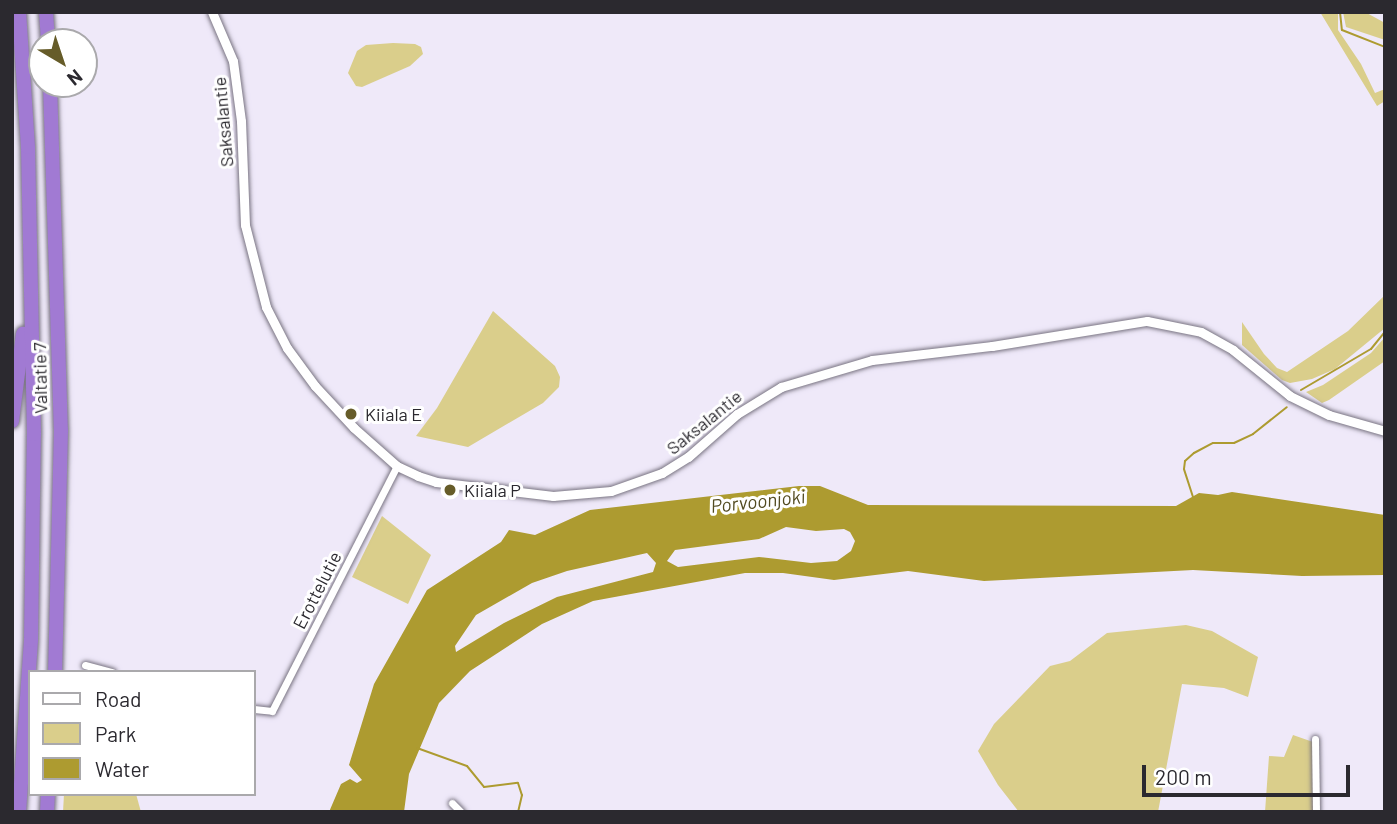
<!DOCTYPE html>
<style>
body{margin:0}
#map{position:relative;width:1397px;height:824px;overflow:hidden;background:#efe9f9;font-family:Barlow,sans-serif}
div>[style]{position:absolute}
.green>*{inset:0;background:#dace8b}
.water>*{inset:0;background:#ad9b30}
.stream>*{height:2px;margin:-1px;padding:0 1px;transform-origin:1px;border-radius:1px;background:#ad9b30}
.roads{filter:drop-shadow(0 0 2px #797482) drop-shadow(0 0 2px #797482)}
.minor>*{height:7px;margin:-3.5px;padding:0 3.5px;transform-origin:3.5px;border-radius:3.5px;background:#fff}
.tertiary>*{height:9px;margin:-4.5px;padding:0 4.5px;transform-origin:4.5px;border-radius:4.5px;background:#fff}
.motorway>*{height:14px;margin:-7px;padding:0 7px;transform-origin:7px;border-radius:7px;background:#a17ad3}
.dots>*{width:19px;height:19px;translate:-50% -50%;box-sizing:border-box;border:4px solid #fff;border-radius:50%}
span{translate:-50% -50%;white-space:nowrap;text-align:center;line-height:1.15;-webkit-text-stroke:6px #fff;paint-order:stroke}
.street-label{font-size:18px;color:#2b292f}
.poi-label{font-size:18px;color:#2b292f}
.left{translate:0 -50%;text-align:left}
.water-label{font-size:19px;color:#524a20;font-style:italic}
.frame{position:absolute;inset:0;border:14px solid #2b292f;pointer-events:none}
.legend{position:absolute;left:28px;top:670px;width:228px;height:126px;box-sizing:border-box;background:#fff;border:2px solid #aaa9ac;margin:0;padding:9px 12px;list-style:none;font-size:21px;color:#2b292f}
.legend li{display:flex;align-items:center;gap:14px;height:35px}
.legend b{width:35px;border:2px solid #aaa9ac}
.north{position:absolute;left:28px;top:28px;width:70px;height:70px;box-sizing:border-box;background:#fff;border:2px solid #aaa9ac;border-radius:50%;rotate:141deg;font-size:19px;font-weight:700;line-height:28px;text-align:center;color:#2b292f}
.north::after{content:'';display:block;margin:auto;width:24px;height:32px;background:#665c29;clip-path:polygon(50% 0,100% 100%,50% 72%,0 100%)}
.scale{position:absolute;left:1142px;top:765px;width:208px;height:32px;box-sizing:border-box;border:4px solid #2b292f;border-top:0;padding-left:9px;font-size:21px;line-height:24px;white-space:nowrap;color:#2b292f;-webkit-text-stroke:5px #fff;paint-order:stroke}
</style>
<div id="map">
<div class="green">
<i style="clip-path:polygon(1320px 12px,1338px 12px,1338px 30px,1361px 64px,1375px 93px,1385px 89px,1385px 101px,1377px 106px)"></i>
<i style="clip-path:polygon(1343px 12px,1365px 12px,1385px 23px,1385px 40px,1346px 27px)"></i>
<i style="clip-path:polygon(393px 43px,415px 44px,421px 47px,423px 54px,410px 66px,362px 87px,356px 86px,348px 73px,357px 51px,366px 45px)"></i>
<i style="clip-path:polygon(1385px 295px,1385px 328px,1335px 369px,1312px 379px,1290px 383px,1282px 380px,1242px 345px,1242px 322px,1264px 354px,1277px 368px,1287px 372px,1348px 331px)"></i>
<i style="clip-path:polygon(493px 311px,555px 366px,560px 377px,559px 387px,543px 403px,468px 447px,416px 436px,437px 408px)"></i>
<i style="clip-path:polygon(1385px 337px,1385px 361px,1329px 400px,1322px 403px,1306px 392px,1323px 385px,1371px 353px)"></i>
<i style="clip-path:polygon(382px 516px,431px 555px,408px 604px,352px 577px)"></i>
<i style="clip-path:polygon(1186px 625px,1212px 631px,1258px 657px,1248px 697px,1224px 688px,1182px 684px,1158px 812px,1019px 812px,998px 785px,978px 751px,994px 724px,1050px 666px,1070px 661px,1107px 633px)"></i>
<i style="clip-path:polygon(1293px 735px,1313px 742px,1313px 812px,1265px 812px,1269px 756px,1284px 757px)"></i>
<i style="clip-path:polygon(64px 794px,136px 794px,141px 812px,63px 812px)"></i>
</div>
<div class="water">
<i style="clip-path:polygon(evenodd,799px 486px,820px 486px,868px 505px,1176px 506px,1199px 493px,1218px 495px,1232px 492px,1385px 515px,1385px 575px,1302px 576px,1193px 570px,984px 581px,908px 571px,834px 580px,783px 573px,745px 573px,593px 601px,542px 624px,470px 671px,439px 703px,409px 774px,404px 812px,329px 812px,341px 784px,350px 779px,357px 783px,362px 780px,349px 765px,374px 684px,427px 590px,501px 542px,509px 530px,535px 535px,590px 510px,799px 486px,786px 527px,816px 531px,844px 529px,850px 532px,855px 541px,851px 551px,837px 561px,811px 563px,759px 557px,678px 567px,667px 561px,675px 550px,759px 539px,786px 527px,799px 486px,647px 553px,656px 563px,653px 572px,557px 597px,504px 623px,456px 652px,455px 646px,476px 615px,532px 583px,567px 571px,647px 553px)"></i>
</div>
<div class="stream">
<i style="left:1340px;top:12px;width:18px;rotate:84deg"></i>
<i style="left:1342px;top:30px;width:46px;rotate:21.6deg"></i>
<i style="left:1301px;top:390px;width:81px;rotate:-30.4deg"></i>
<i style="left:1371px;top:349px;width:22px;rotate:-51deg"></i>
<i style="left:1193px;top:497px;width:29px;rotate:-108deg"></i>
<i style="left:1184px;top:469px;width:8px;rotate:-83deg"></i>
<i style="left:1185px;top:461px;width:12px;rotate:-42deg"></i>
<i style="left:1194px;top:453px;width:21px;rotate:-28deg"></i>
<i style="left:1213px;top:443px;width:21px"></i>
<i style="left:1234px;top:443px;width:21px;rotate:-25deg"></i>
<i style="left:1253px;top:434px;width:43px;rotate:-38.5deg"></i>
<i style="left:417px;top:748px;width:53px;rotate:19.8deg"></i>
<i style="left:467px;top:766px;width:27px;rotate:51deg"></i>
<i style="left:484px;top:787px;width:34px;rotate:-7deg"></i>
<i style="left:518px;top:783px;width:13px;rotate:72deg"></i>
<i style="left:522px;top:795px;width:17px;rotate:103deg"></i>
</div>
<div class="roads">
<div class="minor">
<i style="left:85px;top:665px;width:28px;rotate:15deg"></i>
<i style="left:254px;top:709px;width:18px;rotate:6deg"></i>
<i style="left:272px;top:711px;width:275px;rotate:-63deg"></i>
<i style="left:1315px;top:739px;width:73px;rotate:89.2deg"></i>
<i style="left:452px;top:803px;width:13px;rotate:45deg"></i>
</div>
<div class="tertiary">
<i style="left:212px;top:12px;width:53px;rotate:66.8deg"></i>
<i style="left:233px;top:61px;width:61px;rotate:82.4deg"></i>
<i style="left:241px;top:121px;width:104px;rotate:87.8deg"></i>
<i style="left:245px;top:225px;width:85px;rotate:75.6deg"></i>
<i style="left:266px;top:307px;width:46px;rotate:62.9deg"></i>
<i style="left:287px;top:348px;width:47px;rotate:53.6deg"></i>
<i style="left:315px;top:386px;width:57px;rotate:47.1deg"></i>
<i style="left:354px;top:428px;width:57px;rotate:41.5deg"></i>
<i style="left:397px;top:466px;width:23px;rotate:25deg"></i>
<i style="left:418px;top:476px;width:19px;rotate:18deg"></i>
<i style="left:436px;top:482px;width:118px;rotate:6.8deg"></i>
<i style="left:553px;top:496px;width:58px;rotate:-4.9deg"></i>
<i style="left:611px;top:491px;width:54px;rotate:-19.4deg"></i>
<i style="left:662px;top:473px;width:31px;rotate:-32deg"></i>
<i style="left:688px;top:457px;width:65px;rotate:-41.3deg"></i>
<i style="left:737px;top:414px;width:52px;rotate:-31.5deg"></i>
<i style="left:781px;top:387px;width:95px;rotate:-16.5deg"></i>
<i style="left:872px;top:360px;width:121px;rotate:-6.7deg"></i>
<i style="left:992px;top:346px;width:157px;rotate:-9.2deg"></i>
<i style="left:1147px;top:321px;width:55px;rotate:11.5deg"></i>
<i style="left:1201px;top:332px;width:37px;rotate:29deg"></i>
<i style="left:1233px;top:350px;width:73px;rotate:38.9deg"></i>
<i style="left:1290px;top:396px;width:43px;rotate:26deg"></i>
<i style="left:1329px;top:415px;width:58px;rotate:15.9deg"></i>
</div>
<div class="motorway">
<i style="left:46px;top:12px;width:30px;rotate:86deg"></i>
<i style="left:50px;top:84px;width:346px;rotate:88.2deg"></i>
<i style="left:61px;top:430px;width:242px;rotate:91.4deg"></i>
<i style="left:12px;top:421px;width:88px;rotate:-82.8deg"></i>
<i style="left:19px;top:812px;width:172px;rotate:-86deg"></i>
<i style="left:31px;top:640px;width:206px;rotate:-89.2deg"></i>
<i style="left:34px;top:434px;width:287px;rotate:-91.2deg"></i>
<i style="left:28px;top:147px;width:135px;rotate:-93.8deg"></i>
<i style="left:47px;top:812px;width:18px;rotate:-87deg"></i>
</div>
</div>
<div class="dots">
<i style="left:351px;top:414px;background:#665c29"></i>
<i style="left:450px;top:490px;background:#665c29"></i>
</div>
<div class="street-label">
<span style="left:223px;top:122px;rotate:-95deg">Saksalantie</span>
<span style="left:40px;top:378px;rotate:-91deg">Valtatie 7</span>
<span style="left:704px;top:422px;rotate:-39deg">Saksalantie</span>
<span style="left:317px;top:590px;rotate:-63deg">Erottelutie</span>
</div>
<div class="poi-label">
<span class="left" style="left:365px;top:414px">Kiiala E</span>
<span class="left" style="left:464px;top:490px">Kiiala P</span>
</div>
<div class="water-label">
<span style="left:758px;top:501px;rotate:-6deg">Porvoonjoki</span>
</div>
<div class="frame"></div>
<ul class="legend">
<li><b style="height:9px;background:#fff"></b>Road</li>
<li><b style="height:19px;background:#dace8b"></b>Park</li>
<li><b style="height:19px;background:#ad9b30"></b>Water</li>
</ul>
<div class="north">N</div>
<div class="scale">200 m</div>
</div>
